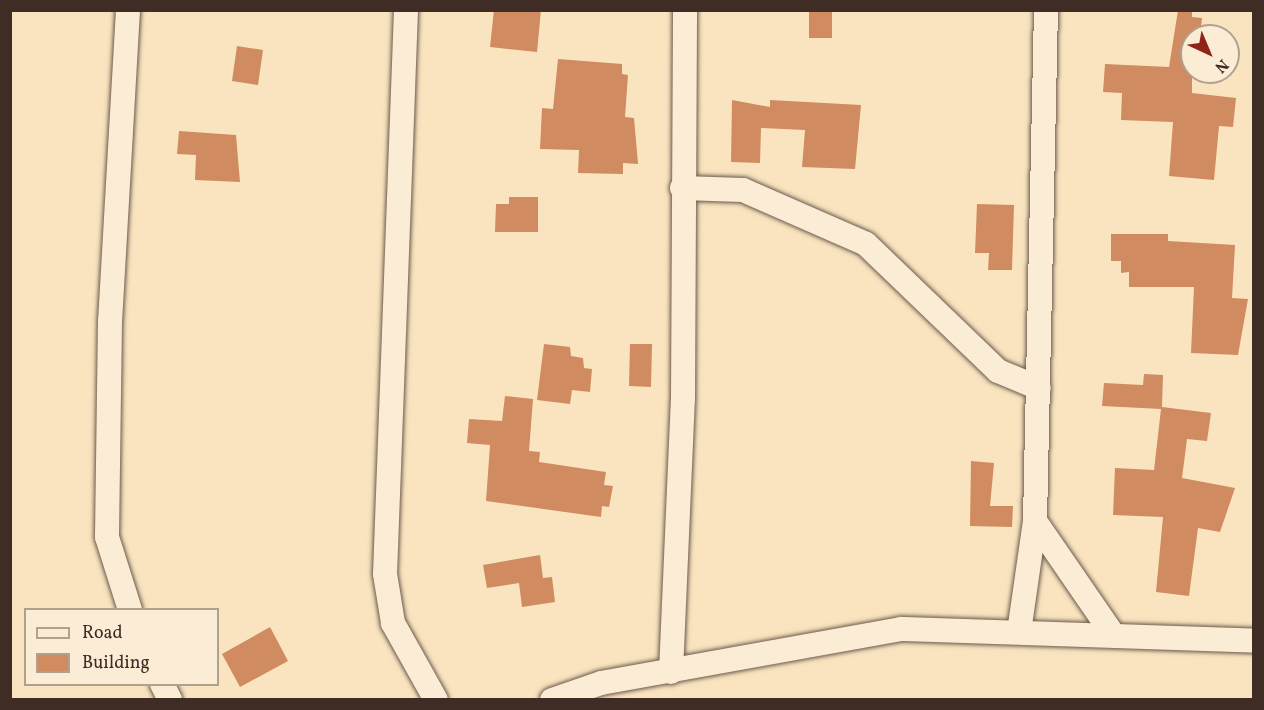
<!DOCTYPE html>
<style>
body{margin:0}
#map{position:relative;width:1264px;height:710px;overflow:hidden;background:#f9e4bf;font-family:Vollkorn,serif}
div>[style]{position:absolute}
.building>*{inset:0;background:#d08b60}
.roads{filter:drop-shadow(0 0 2px #6d5a4c) drop-shadow(0 0 2px #6d5a4c)}
.minor>*{height:24px;margin:-12px;padding:0 12px;transform-origin:12px;border-radius:12px;background:#fbedd5}
span{translate:-50% -50%;white-space:nowrap;text-align:center;line-height:1.15;-webkit-text-stroke:4.5px #fbedd5;paint-order:stroke}
.frame{position:absolute;inset:0;border:12px solid #3e2c25;pointer-events:none}
.legend{position:absolute;left:24px;top:608px;width:195px;height:78px;box-sizing:border-box;background:#fbedd5;border:2px solid #afa08f;margin:0;padding:8px 10px;list-style:none;font-size:18px;color:#3e2c25}
.legend li{display:flex;align-items:center;gap:12px;height:30px}
.legend b{width:30px;border:2px solid #afa08f}
.north{position:absolute;left:1180px;top:24px;width:60px;height:60px;box-sizing:border-box;background:#fbedd5;border:2px solid #afa08f;border-radius:50%;rotate:136deg;font-size:16px;font-weight:700;line-height:24px;text-align:center;color:#3e2c25}
.north::after{content:'';display:block;margin:auto;width:21px;height:27px;background:#8f2418;clip-path:polygon(50% 0,100% 100%,50% 72%,0 100%)}
</style>
<div id="map">
<div class="building">
<i style="clip-path:polygon(494px 10px,541px 10px,537px 52px,490px 47px)"></i>
<i style="clip-path:polygon(809px 10px,832px 10px,832px 38px,809px 38px)"></i>
<i style="clip-path:polygon(1178px 10px,1192px 10px,1192px 17px,1202px 18px,1200px 36px,1192px 36px,1192px 93px,1236px 98px,1233px 127px,1219px 126px,1214px 180px,1169px 176px,1173px 122px,1121px 120px,1122px 93px,1103px 92px,1105px 64px,1169px 67px)"></i>
<i style="clip-path:polygon(237px 46px,263px 50px,258px 85px,232px 81px)"></i>
<i style="clip-path:polygon(558px 59px,622px 64px,622px 74px,628px 75px,625px 117px,634px 118px,638px 164px,623px 163px,623px 174px,578px 173px,579px 150px,540px 149px,542px 108px,553px 109px)"></i>
<i style="clip-path:polygon(732px 100px,770px 107px,770px 100px,861px 105px,855px 169px,802px 167px,805px 130px,761px 128px,760px 163px,731px 162px)"></i>
<i style="clip-path:polygon(179px 131px,236px 135px,240px 182px,195px 180px,196px 155px,177px 154px)"></i>
<i style="clip-path:polygon(509px 197px,538px 197px,538px 232px,495px 232px,496px 204px,509px 204px)"></i>
<i style="clip-path:polygon(977px 204px,1014px 205px,1012px 270px,988px 270px,989px 253px,975px 253px)"></i>
<i style="clip-path:polygon(1111px 234px,1168px 234px,1168px 241px,1235px 245px,1232px 298px,1248px 299px,1238px 355px,1191px 353px,1194px 287px,1129px 287px,1129px 272px,1121px 273px,1121px 261px,1111px 261px)"></i>
<i style="clip-path:polygon(544px 344px,570px 347px,571px 356px,583px 358px,584px 368px,592px 369px,590px 392px,572px 390px,570px 404px,537px 400px)"></i>
<i style="clip-path:polygon(630px 344px,652px 344px,651px 387px,629px 386px)"></i>
<i style="clip-path:polygon(1144px 374px,1163px 375px,1162px 407px,1211px 413px,1207px 441px,1187px 439px,1182px 478px,1235px 488px,1220px 532px,1198px 528px,1189px 596px,1156px 592px,1163px 517px,1113px 515px,1115px 468px,1154px 470px,1161px 409px,1102px 406px,1104px 383px,1143px 385px)"></i>
<i style="clip-path:polygon(505px 396px,533px 399px,529px 451px,540px 452px,539px 462px,606px 472px,604px 485px,613px 486px,609px 507px,602px 506px,601px 517px,486px 501px,490px 445px,467px 443px,469px 419px,502px 421px)"></i>
<i style="clip-path:polygon(971px 461px,994px 463px,990px 506px,1013px 506px,1012px 527px,970px 526px)"></i>
<i style="clip-path:polygon(540px 555px,543px 578px,552px 577px,555px 602px,522px 607px,519px 583px,487px 588px,483px 565px)"></i>
<i style="clip-path:polygon(270px 627px,288px 661px,240px 687px,222px 654px)"></i>
</div>
<div class="roads">
<div class="minor">
<i style="left:128px;top:10px;width:312px;rotate:93.3deg"></i>
<i style="left:110px;top:321px;width:216px;rotate:90.8deg"></i>
<i style="left:107px;top:537px;width:77px;rotate:72.5deg"></i>
<i style="left:406px;top:10px;width:564px;rotate:92.13deg"></i>
<i style="left:385px;top:574px;width:50px;rotate:80.7deg"></i>
<i style="left:393px;top:623px;width:88px;rotate:60.8deg"></i>
<i style="left:682px;top:188px;width:61px;rotate:1.9deg"></i>
<i style="left:743px;top:190px;width:134px;rotate:23.7deg"></i>
<i style="left:866px;top:244px;width:183px;rotate:43.9deg"></i>
<i style="left:998px;top:371px;width:44px;rotate:22.5deg"></i>
<i style="left:1035px;top:521px;width:136px;rotate:55.5deg"></i>
<i style="left:1019px;top:632px;width:112px;rotate:-81.8deg"></i>
<i style="left:1035px;top:521px;width:511px;rotate:-88.77deg"></i>
<i style="left:671px;top:672px;width:273px;rotate:-87.5deg"></i>
<i style="left:683px;top:399px;width:389px;rotate:-89.7deg"></i>
<i style="left:162px;top:684px;width:18px;rotate:63deg"></i>
<i style="left:552px;top:700px;width:52px;rotate:-19.1deg"></i>
<i style="left:601px;top:683px;width:305px;rotate:-10.2deg"></i>
<i style="left:901px;top:629px;width:353px;rotate:1.9deg"></i>
</div>
</div>
<div class="frame"></div>
<ul class="legend">
<li><b style="height:8px;background:#fbedd5"></b>Road</li>
<li><b style="height:16px;background:#d08b60"></b>Building</li>
</ul>
<div class="north">N</div>
</div>
